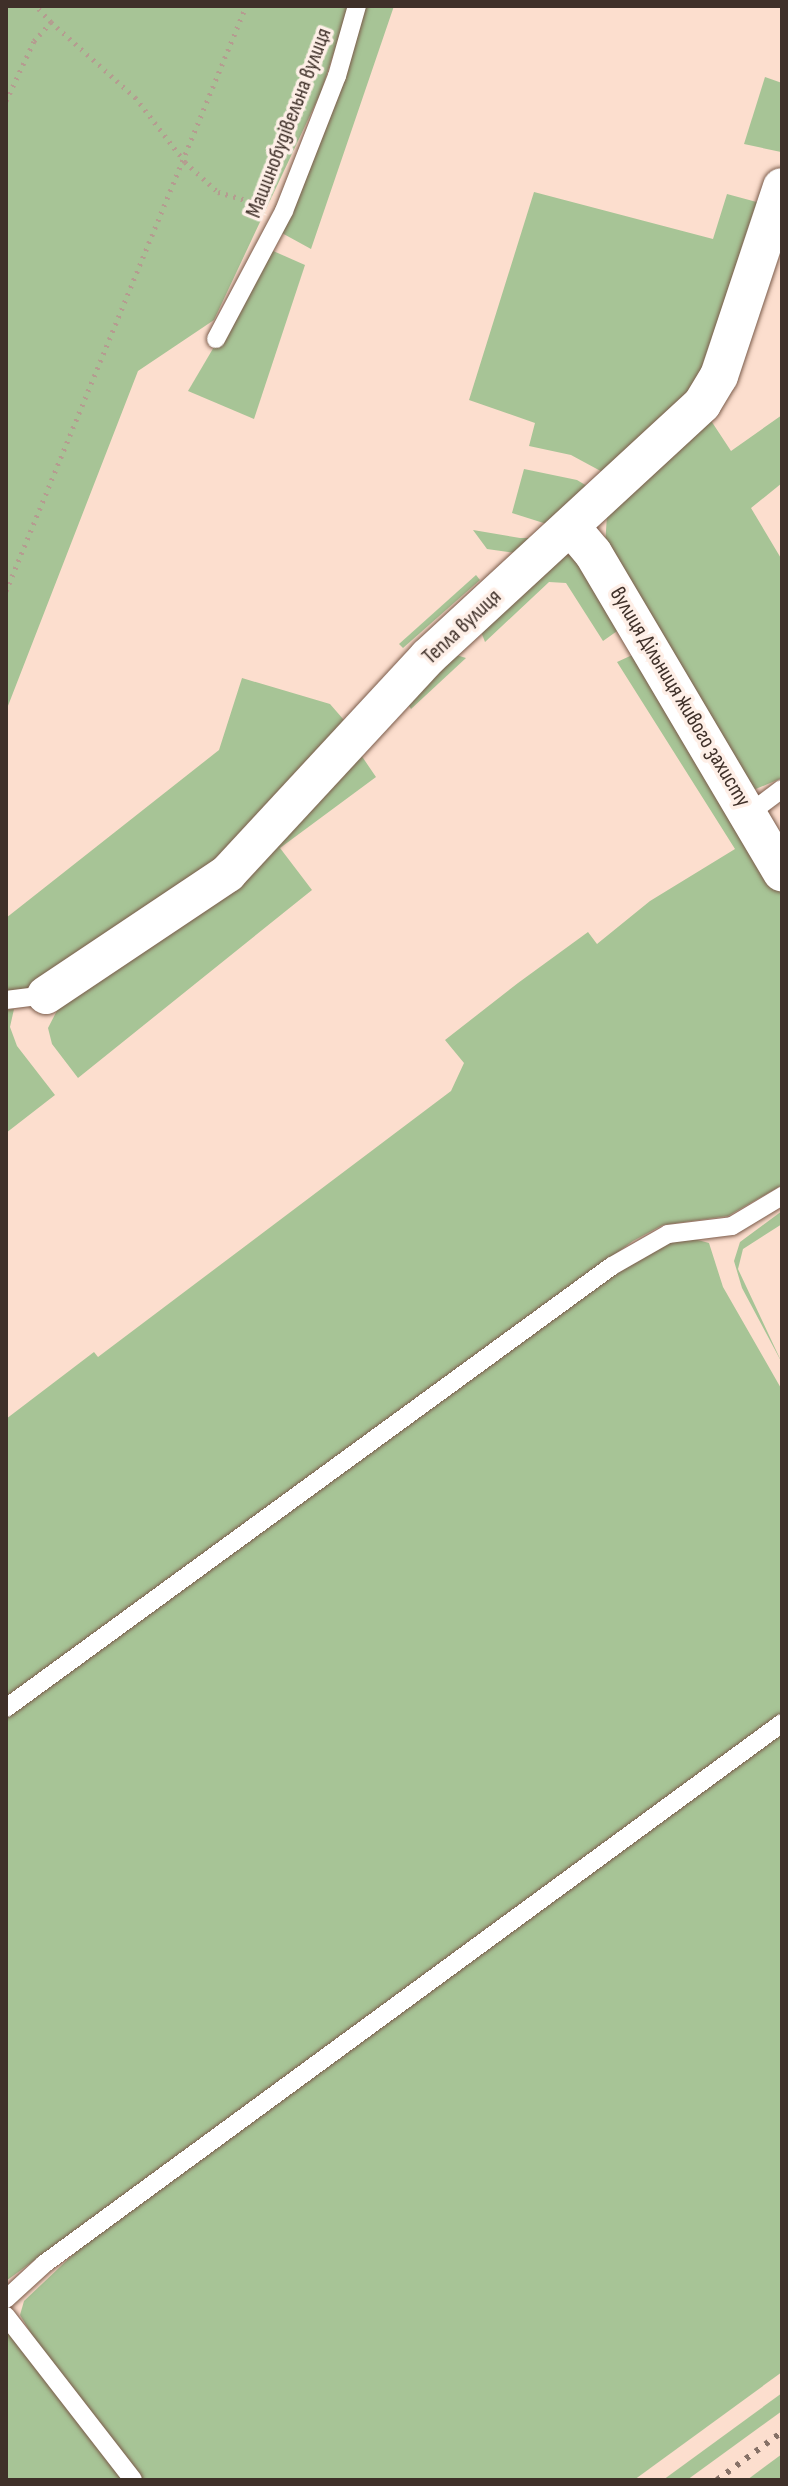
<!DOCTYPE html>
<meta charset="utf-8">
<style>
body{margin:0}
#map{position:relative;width:788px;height:2486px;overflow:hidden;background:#fcdece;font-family:"Sofia Sans Condensed",sans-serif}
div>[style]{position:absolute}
.green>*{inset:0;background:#a7c496}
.path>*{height:5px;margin-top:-2.5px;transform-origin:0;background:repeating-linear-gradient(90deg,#b59c90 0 2px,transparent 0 8px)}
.roads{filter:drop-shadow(0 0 2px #795a49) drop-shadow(0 0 2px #795a49)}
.service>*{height:18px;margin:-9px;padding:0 9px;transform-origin:9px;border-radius:9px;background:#fff}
.minor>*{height:38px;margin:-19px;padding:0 19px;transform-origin:19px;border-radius:19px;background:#fff}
.rail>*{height:6px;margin-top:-3px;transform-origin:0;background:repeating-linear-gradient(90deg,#867167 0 4px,transparent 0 12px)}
span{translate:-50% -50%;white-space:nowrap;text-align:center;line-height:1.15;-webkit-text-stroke:7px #feefe7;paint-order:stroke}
.street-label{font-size:22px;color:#3f3029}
.frame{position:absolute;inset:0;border:8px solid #3f3029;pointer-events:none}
</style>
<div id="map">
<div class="green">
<i style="clip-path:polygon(6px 6px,349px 6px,321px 92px,214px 320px,138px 371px,6px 711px)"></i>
<i style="clip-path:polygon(366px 6px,394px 6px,311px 249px,280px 232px,342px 82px)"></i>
<i style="clip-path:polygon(765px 77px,782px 83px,781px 152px,744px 144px)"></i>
<i style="clip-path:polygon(534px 192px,713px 239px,727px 194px,764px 204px,702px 380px,608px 475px,571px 455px,529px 446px,535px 423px,469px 400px)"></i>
<i style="clip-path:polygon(271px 250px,305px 265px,254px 419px,188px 391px)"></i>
<i style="clip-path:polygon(706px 413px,731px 451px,782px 415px,782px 483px,751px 508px,782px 560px,782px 778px,751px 791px,605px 546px,607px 515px)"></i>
<i style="clip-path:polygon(524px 469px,577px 480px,592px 489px,553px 526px,512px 513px)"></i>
<i style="clip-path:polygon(473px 530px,520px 538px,539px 538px,522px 554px,487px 549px)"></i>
<i style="clip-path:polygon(564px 555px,580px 555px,620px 629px,603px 641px,566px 583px,549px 582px,485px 642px,480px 629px)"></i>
<i style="clip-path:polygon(476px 575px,480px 580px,403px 648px,399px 644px)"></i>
<i style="clip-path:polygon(641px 651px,782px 895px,782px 1185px,728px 1216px,663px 1225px,633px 1241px,6px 1699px,6px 1419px,94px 1352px,98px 1357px,451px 1091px,464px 1063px,445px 1040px,518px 983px,588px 932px,597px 944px,650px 901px,735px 849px,617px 662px)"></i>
<i style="clip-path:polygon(453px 654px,466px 658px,411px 709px,405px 699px)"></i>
<i style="clip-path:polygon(242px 678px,330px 704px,350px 727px,224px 863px,55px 984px,6px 993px,6px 918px,219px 750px)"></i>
<i style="clip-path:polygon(361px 755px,376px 777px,280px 848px,312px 890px,78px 1078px,52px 1044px,48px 1028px,65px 995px)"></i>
<i style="clip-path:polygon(14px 1009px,10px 1027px,17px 1046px,55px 1095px,6px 1133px,6px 1010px)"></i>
<i style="clip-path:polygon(782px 1211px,782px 1224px,743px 1249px,738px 1269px,782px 1363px,742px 1288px,734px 1261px,740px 1242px)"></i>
<i style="clip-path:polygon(694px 1239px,709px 1243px,723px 1287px,782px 1390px,782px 1714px,6px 2281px,6px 1716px,585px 1292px,662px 1244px)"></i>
<i style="clip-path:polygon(782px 1730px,782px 2372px,634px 2480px,141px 2480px,35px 2340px,20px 2315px,24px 2301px,81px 2247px)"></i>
<i style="clip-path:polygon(6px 2329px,124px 2480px,6px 2480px)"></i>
<i style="clip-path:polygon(782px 2393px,782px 2411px,687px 2480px,663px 2480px)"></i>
<i style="clip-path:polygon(782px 2454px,782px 2480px,747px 2480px)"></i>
</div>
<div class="path">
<i style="left:51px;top:22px;width:113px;rotate:41.8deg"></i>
<i style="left:135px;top:97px;width:82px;rotate:52.4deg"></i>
<i style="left:185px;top:162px;width:45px;rotate:42.3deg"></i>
<i style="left:218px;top:192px;width:40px;rotate:16deg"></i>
<i style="left:6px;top:101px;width:66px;rotate:-65deg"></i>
<i style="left:34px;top:41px;width:25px;rotate:-48deg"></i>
<i style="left:51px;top:22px;width:22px;rotate:-133deg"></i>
<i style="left:6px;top:591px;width:632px;rotate:-67.69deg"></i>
</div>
<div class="roads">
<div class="service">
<i style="left:216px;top:339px;width:145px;rotate:-62deg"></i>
<i style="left:284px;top:211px;width:145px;rotate:-68.6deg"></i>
<i style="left:337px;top:76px;width:73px;rotate:-74.1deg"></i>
<i style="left:750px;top:813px;width:40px;rotate:-37deg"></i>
<i style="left:6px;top:1000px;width:40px;rotate:-7.1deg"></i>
<i style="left:6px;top:1708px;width:750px;rotate:-36.11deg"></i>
<i style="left:612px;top:1266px;width:64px;rotate:-29.7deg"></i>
<i style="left:668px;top:1234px;width:64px;rotate:-7.1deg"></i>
<i style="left:732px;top:1226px;width:58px;rotate:-31deg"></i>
<i style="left:6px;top:2299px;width:52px;rotate:-42.6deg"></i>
<i style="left:44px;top:2264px;width:915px;rotate:-36.24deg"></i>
<i style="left:6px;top:2316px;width:207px;rotate:52.2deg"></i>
</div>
<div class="minor">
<i style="left:571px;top:527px;width:34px;rotate:50deg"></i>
<i style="left:593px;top:553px;width:371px;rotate:59.4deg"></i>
<i style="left:46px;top:995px;width:219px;rotate:-33.8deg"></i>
<i style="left:228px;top:873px;width:294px;rotate:-47.2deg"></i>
<i style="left:428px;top:657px;width:373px;rotate:-42.7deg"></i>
<i style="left:702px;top:404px;width:33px;rotate:-59deg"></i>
<i style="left:719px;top:376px;width:199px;rotate:-71.6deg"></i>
</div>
</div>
<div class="rail">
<i style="left:717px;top:2480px;width:81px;rotate:-36.4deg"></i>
</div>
<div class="street-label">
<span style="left:289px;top:123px;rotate:-69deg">Машинобудівельна вулиця</span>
<span style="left:462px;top:627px;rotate:-43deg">Тепла вулиця</span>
<span style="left:680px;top:697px;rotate:59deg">вулиця Дільниця живого захисту</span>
</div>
<div class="frame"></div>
</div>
